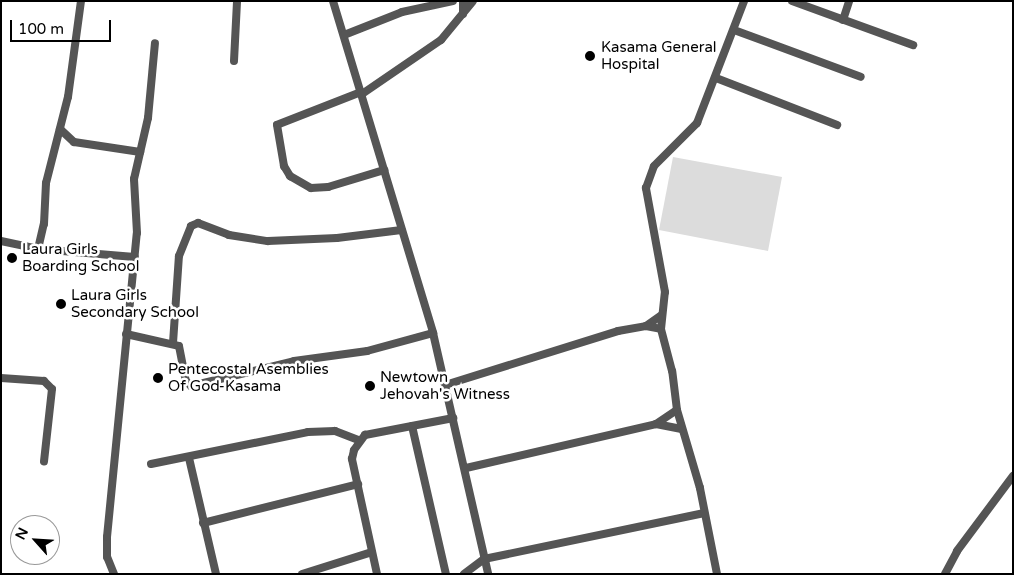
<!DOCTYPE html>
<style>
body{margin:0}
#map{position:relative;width:1014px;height:575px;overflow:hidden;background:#fff;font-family:"Varela Round",sans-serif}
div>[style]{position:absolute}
.green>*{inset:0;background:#dcdcdc}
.street>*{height:8px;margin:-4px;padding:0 4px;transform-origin:4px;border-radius:4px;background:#555}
.dots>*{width:14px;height:14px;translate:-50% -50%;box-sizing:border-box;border:2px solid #fff;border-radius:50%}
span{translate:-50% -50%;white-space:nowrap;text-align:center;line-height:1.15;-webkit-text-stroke:5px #fff;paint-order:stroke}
.poi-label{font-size:15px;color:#000}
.left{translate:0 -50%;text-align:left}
.frame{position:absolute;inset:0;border:2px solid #000;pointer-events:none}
.north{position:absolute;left:10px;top:515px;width:50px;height:50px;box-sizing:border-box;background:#fff;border:1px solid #999;border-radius:50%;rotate:296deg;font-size:14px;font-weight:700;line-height:20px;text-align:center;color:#000}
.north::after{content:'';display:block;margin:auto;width:18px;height:22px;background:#000;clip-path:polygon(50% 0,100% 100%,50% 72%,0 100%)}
.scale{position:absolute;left:10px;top:20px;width:101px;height:22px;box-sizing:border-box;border:2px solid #000;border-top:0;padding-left:6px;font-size:15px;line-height:18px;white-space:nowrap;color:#000;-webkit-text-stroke:4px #fff;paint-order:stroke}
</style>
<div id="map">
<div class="green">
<i style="clip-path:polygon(673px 157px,782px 177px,768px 251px,659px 230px)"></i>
</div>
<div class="street">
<i style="left:333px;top:1px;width:347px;rotate:73.2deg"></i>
<i style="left:433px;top:333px;width:247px;rotate:77.1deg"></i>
<i style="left:463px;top:1px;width:13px;rotate:90deg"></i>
<i style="left:792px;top:1px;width:129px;rotate:20deg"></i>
<i style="left:843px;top:20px;width:20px;rotate:-72deg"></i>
<i style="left:734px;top:30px;width:135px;rotate:20.3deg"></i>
<i style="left:344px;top:35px;width:62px;rotate:-21.6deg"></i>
<i style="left:402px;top:12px;width:52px;rotate:-12.2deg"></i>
<i style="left:234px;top:61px;width:60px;rotate:-87.1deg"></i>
<i style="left:716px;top:78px;width:130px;rotate:21.2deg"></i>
<i style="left:361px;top:92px;width:90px;rotate:158.6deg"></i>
<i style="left:277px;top:125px;width:42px;rotate:80.3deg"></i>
<i style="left:284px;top:166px;width:12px;rotate:59deg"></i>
<i style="left:290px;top:176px;width:24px;rotate:30deg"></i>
<i style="left:311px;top:188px;width:17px;rotate:-3deg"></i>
<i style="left:328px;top:187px;width:59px;rotate:-16.9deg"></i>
<i style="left:362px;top:94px;width:96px;rotate:-34.4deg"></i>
<i style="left:441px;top:40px;width:50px;rotate:-50.6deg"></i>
<i style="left:60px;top:129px;width:19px;rotate:43deg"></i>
<i style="left:74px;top:142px;width:67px;rotate:8.6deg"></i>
<i style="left:1px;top:241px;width:38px;rotate:12deg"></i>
<i style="left:38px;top:249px;width:97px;rotate:4.7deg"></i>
<i style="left:38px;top:249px;width:26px;rotate:-77deg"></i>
<i style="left:44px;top:224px;width:41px;rotate:-87.2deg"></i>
<i style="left:46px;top:183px;width:89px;rotate:-75.7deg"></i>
<i style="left:68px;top:97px;width:97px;rotate:-82.3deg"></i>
<i style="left:646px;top:326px;width:19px;rotate:-35deg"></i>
<i style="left:126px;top:334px;width:54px;rotate:12.8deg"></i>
<i style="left:179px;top:346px;width:36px;rotate:79deg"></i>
<i style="left:186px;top:381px;width:7px;rotate:45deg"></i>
<i style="left:191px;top:386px;width:106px;rotate:-13.6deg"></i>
<i style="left:294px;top:361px;width:74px;rotate:-7.8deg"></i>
<i style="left:367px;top:351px;width:68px;rotate:-15.3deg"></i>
<i style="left:173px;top:343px;width:87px;rotate:-86.1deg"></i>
<i style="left:179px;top:256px;width:32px;rotate:-68deg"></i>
<i style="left:191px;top:226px;width:8px;rotate:-23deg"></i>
<i style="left:198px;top:223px;width:33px;rotate:21deg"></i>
<i style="left:229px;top:235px;width:39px;rotate:9deg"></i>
<i style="left:268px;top:241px;width:69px;rotate:-2.5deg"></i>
<i style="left:337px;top:238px;width:65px;rotate:-7deg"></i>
<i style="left:1px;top:378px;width:43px;rotate:4deg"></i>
<i style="left:44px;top:381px;width:11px;rotate:45deg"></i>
<i style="left:52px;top:389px;width:73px;rotate:96.3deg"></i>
<i style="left:445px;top:385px;width:181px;rotate:-17.3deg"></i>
<i style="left:618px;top:331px;width:28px;rotate:-10deg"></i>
<i style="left:646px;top:326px;width:15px;rotate:11deg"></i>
<i style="left:656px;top:424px;width:25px;rotate:-34deg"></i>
<i style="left:412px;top:426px;width:152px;rotate:77.1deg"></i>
<i style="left:189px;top:458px;width:119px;rotate:76.9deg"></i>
<i style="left:151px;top:464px;width:160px;rotate:-11.5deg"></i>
<i style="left:308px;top:432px;width:27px;rotate:-2deg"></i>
<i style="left:335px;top:431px;width:25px;rotate:21deg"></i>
<i style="left:466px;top:468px;width:195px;rotate:-13deg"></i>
<i style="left:656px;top:424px;width:26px;rotate:11deg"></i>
<i style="left:203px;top:523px;width:160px;rotate:-14.1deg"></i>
<i style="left:114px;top:574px;width:18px;rotate:-112deg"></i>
<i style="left:107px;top:557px;width:20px;rotate:-90deg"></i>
<i style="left:107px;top:537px;width:305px;rotate:-84.4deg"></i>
<i style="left:137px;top:233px;width:54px;rotate:-93.2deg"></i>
<i style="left:134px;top:179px;width:63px;rotate:-77.1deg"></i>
<i style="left:148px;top:118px;width:75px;rotate:-84.7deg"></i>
<i style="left:302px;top:574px;width:73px;rotate:-17.4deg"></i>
<i style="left:377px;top:574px;width:118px;rotate:-102.3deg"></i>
<i style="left:352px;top:459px;width:9px;rotate:-77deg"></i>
<i style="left:354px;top:450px;width:19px;rotate:-54deg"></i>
<i style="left:365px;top:435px;width:90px;rotate:-10.9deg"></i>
<i style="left:464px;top:574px;width:25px;rotate:-37deg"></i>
<i style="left:484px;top:559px;width:225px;rotate:-11.8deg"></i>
<i style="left:717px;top:574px;width:88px;rotate:-101.2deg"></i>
<i style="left:700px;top:488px;width:81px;rotate:-106.4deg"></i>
<i style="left:677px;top:410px;width:39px;rotate:-97deg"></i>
<i style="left:672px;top:371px;width:43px;rotate:-104.7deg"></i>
<i style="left:661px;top:329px;width:37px;rotate:-84deg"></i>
<i style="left:665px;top:292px;width:106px;rotate:-100.4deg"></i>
<i style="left:646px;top:188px;width:23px;rotate:-70deg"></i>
<i style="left:654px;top:166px;width:61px;rotate:-45deg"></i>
<i style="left:697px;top:123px;width:131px;rotate:-68.9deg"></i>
<i style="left:945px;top:574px;width:26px;rotate:-62deg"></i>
<i style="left:957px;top:551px;width:94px;rotate:-53.3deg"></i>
</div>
<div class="dots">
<i style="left:590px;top:56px;background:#000"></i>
<i style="left:12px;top:258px;background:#000"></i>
<i style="left:61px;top:304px;background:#000"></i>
<i style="left:158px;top:378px;background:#000"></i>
<i style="left:370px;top:386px;background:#000"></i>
</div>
<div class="poi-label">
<span class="left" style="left:601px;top:56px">Kasama General<br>Hospital</span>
<span class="left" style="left:22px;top:258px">Laura Girls<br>Boarding School</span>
<span class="left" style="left:71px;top:304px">Laura Girls<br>Secondary School</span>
<span class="left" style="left:168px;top:378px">Pentecostal Asemblies<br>Of God-Kasama</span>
<span class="left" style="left:380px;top:386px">Newtown<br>Jehovah's Witness</span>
</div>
<div class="frame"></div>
<div class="north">N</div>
<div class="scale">100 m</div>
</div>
